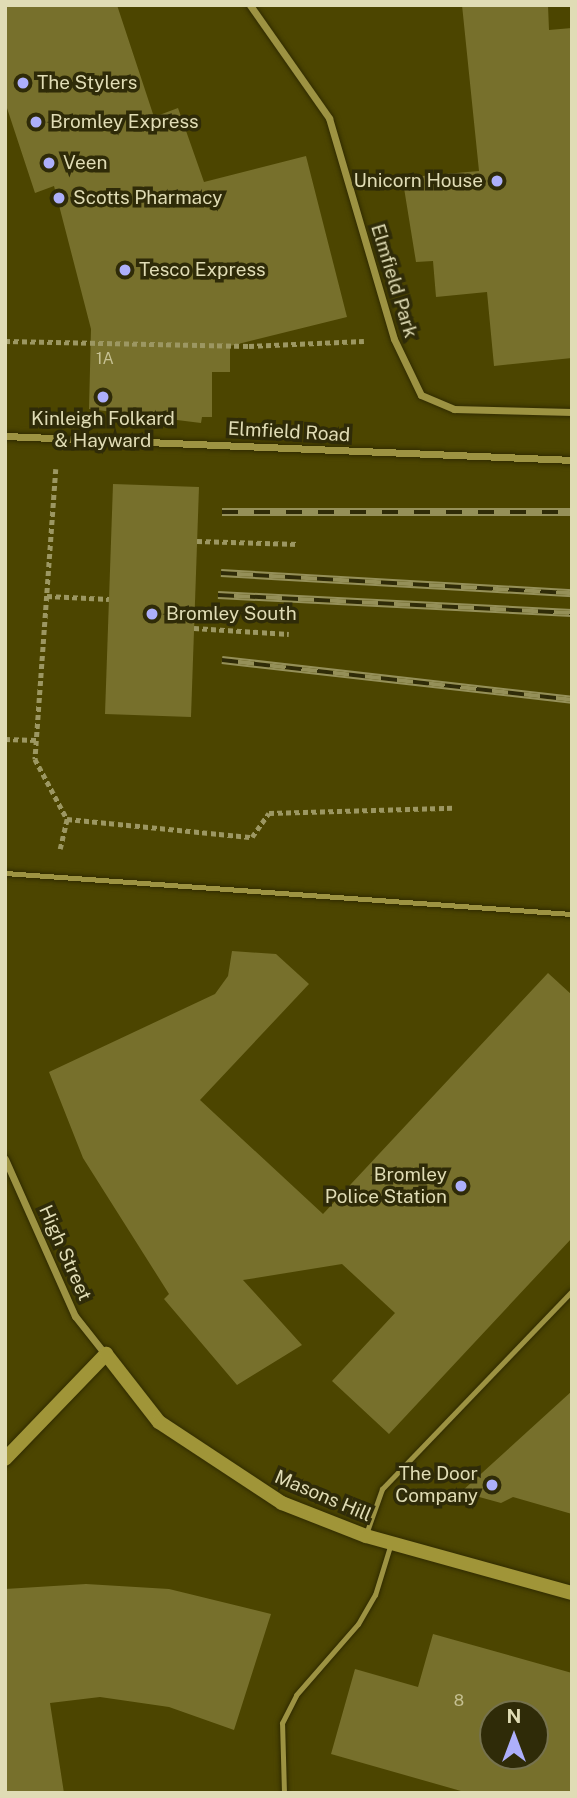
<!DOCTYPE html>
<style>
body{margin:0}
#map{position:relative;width:577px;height:1798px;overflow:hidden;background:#4c4500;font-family:"Public Sans",sans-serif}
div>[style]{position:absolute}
.building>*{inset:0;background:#77702c}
.path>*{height:4.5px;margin-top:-2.25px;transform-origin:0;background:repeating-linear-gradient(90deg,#9c9762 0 5px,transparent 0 8.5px)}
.roads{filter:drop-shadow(0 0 2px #302b00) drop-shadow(0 0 2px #302b00)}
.service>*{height:5px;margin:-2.5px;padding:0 2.5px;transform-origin:2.5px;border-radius:2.5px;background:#9d9342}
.minor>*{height:7px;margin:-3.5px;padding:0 3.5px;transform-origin:3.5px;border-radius:3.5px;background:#9d9342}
.secondary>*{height:14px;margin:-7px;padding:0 7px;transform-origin:7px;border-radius:7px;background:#a09538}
.rail>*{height:8px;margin-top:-4px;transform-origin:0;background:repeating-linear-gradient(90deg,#2f2b08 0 16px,#959059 0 32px);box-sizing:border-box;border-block:2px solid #959059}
.dots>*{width:19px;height:19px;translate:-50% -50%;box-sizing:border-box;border:4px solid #2f2b08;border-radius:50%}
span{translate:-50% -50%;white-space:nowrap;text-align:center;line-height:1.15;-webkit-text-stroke:7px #2f2b08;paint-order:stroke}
.number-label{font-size:16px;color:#c6c193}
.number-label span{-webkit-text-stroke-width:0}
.poi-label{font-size:19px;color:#e0dcb5}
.left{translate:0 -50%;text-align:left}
.right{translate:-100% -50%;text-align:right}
.street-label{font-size:19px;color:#e0dcb5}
.frame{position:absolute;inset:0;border:7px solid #e0dcb5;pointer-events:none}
.north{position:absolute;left:479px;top:1700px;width:70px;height:70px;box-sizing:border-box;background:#2f2b08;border:2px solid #76724d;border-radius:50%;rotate:0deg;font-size:19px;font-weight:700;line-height:28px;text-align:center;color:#e0dcb5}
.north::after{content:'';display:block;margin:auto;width:24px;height:32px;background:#adaffb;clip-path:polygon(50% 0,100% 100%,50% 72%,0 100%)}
</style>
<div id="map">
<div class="building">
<i style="clip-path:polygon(5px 5px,117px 5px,154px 117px,178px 108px,204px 182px,306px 156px,347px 317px,230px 346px,230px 372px,212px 372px,212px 417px,202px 417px,201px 423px,89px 409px,91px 329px,54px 186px,35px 193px,5px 102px)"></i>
<i style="clip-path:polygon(462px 5px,548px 5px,549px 30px,572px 28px,572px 358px,494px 366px,487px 292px,436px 297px,433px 261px,416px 262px,404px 188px,423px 186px,422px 176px,479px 171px)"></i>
<i style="clip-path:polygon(113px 484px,199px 487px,191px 717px,105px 714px)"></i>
<i style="clip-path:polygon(232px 951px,276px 954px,309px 984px,200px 1100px,323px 1214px,548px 973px,572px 995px,572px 1238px,389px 1434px,332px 1381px,395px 1313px,342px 1264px,243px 1280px,302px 1345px,237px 1385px,164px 1299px,169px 1294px,83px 1158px,49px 1072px,215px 994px,228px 976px)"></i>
<i style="clip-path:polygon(572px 1391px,572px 1514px,513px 1497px,501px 1503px,461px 1492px)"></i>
<i style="clip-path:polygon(86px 1584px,169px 1589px,271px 1614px,234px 1730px,169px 1707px,100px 1697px,50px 1703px,64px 1793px,5px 1793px,5px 1589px)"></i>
<i style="clip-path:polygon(evenodd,433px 1634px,572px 1673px,572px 1793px,468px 1793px,331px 1754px,355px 1669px,418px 1687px,433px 1634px,493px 1714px,535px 1714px,535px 1756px,493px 1756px,493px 1714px)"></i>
</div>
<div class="path">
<i style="left:5px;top:341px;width:244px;rotate:1.2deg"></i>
<i style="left:249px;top:346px;width:115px;rotate:-2.5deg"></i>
<i style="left:56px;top:469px;width:291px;rotate:94.1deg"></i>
<i style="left:35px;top:759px;width:68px;rotate:61.9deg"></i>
<i style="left:67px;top:819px;width:186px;rotate:5.6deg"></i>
<i style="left:252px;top:837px;width:29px;rotate:-55deg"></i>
<i style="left:269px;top:813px;width:184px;rotate:-1.6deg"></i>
<i style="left:197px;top:541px;width:102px;rotate:1.7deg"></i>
<i style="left:47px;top:596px;width:62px;rotate:2.8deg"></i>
<i style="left:194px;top:628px;width:95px;rotate:3.6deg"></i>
<i style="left:5px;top:739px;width:31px;rotate:2deg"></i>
<i style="left:60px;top:849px;width:31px;rotate:-77deg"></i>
</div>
<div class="roads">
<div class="service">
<i style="left:5px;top:873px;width:568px;rotate:4.14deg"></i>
<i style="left:366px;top:1534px;width:48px;rotate:-70.4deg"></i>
<i style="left:382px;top:1489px;width:274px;rotate:-46.2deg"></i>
<i style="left:284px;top:1793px;width:70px;rotate:-91.6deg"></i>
<i style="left:282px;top:1723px;width:31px;rotate:-63deg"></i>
<i style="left:296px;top:1695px;width:94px;rotate:-48.9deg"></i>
<i style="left:358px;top:1624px;width:34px;rotate:-60deg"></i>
<i style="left:375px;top:1595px;width:54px;rotate:-72.9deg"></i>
</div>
<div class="minor">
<i style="left:250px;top:5px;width:138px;rotate:55deg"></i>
<i style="left:329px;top:118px;width:230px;rotate:73.6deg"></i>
<i style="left:394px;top:339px;width:62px;rotate:64.3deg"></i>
<i style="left:421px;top:395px;width:36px;rotate:23deg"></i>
<i style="left:454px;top:409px;width:118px;rotate:1.5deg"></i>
<i style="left:5px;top:436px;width:568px;rotate:2.42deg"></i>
<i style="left:5px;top:1159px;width:172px;rotate:66deg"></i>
<i style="left:75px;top:1316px;width:48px;rotate:51.7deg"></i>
</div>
<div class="secondary">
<i style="left:5px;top:1459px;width:146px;rotate:-46.1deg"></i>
<i style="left:106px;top:1354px;width:86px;rotate:52.1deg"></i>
<i style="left:159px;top:1422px;width:147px;rotate:33.4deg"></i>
<i style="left:282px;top:1503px;width:90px;rotate:21.4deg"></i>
<i style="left:366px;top:1536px;width:214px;rotate:15.5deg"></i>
</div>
</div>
<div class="rail">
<i style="left:222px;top:512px;width:350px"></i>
<i style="left:221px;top:573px;width:352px;rotate:3.3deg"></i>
<i style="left:218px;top:595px;width:354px;rotate:2.9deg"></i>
<i style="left:222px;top:660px;width:352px;rotate:6.5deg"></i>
</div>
<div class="dots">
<i style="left:23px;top:83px;background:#adaffb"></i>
<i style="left:36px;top:122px;background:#adaffb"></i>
<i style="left:49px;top:163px;background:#adaffb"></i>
<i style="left:497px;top:181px;background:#adaffb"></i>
<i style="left:59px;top:198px;background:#adaffb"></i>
<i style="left:125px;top:270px;background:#adaffb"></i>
<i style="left:103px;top:397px;background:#adaffb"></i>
<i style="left:152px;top:614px;background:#adaffb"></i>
<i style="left:461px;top:1186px;background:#adaffb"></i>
<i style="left:492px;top:1485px;background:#adaffb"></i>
</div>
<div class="number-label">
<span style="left:105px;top:359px">1A</span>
<span style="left:459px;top:1701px">8</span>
</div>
<div class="poi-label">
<span class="left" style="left:37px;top:83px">The Stylers</span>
<span class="left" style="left:50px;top:122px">Bromley Express</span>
<span class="left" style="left:63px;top:163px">Veen</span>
<span class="right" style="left:483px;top:181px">Unicorn House</span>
<span class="left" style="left:73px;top:198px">Scotts Pharmacy</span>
<span class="left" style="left:139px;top:270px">Tesco Express</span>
<span style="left:103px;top:430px">Kinleigh Folkard<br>&amp; Hayward</span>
<span class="left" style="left:166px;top:614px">Bromley South</span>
<span class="right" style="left:447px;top:1186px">Bromley<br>Police Station</span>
<span class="right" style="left:478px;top:1485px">The Door<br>Company</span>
</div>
<div class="street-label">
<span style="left:394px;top:281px;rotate:73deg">Elmfield Park</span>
<span style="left:289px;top:432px;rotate:3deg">Elmfield Road</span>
<span style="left:65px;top:1253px;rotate:66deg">High Street</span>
<span style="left:323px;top:1496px;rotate:23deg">Masons Hill</span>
</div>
<div class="frame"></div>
<div class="north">N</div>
</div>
